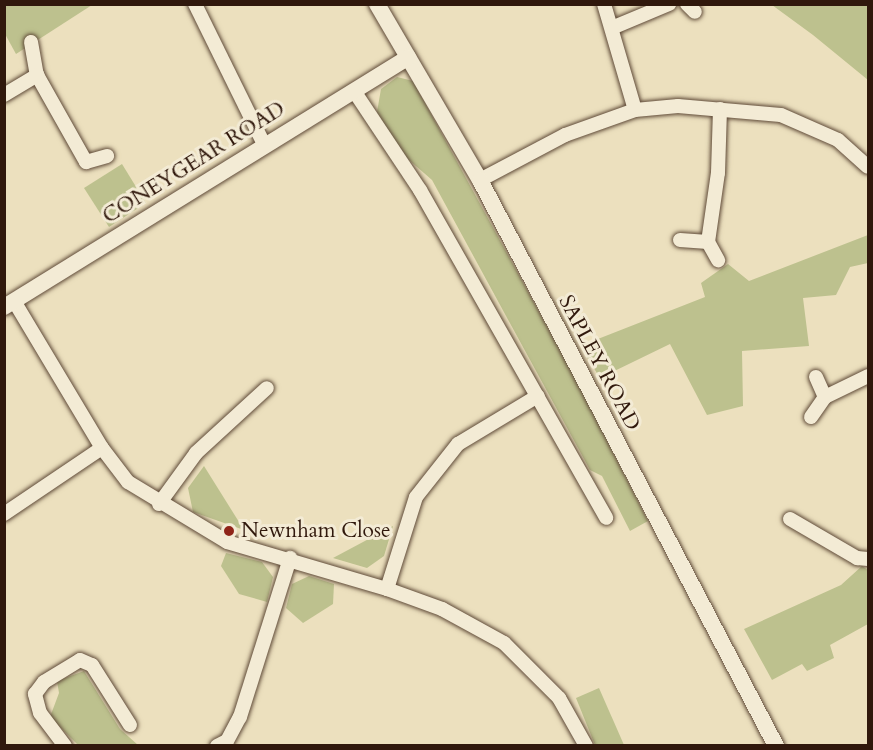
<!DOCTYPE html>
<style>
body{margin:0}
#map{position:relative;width:873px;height:750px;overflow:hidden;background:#ece0be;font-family:Cardo,serif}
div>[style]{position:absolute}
.green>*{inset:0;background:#bdc18e}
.roads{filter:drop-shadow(0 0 2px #5f4a38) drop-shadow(0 0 2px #5f4a38)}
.minor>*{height:14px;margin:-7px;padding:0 7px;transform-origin:7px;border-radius:7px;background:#f3ebd5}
.tertiary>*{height:16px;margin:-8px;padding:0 8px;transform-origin:8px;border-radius:8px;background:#f3ebd5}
.dots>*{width:16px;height:16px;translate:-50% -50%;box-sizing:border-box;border:3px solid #f3ebd5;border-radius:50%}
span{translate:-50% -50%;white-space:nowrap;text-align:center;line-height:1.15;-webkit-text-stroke:6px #f3ebd5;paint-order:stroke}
.street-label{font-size:21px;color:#30180c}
.poi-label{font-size:21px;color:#30180c}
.left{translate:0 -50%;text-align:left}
.frame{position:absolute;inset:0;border:6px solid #30180c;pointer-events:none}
</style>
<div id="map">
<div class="green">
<i style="clip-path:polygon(4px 5px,92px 5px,16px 54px,5px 34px)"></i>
<i style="clip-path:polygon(772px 5px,868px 5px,868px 80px,813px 35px)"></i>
<i style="clip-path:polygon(397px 77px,413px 81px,574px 376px,648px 521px,630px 531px,602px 476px,590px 470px,432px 180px,401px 153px,377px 112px,381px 89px)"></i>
<i style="clip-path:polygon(122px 164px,146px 203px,109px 227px,84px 188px)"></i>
<i style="clip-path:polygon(868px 235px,868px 263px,850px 267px,836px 295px,803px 298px,809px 346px,742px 351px,743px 406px,707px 415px,670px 344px,600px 378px,580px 346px,705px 297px,701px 283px,728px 264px,749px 281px)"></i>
<i style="clip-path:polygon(204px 466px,244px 530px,193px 512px,188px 488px)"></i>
<i style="clip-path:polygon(393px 526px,384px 556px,367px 568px,333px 558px)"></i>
<i style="clip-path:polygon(226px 553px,262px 562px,273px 577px,267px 602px,239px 594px,221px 566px)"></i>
<i style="clip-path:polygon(862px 566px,868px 570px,868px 624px,830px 645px,834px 658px,807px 671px,802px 664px,772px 680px,744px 629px,841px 585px)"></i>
<i style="clip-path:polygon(309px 576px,334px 584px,333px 604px,303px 623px,286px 608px,292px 584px)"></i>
<i style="clip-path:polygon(84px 671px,120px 729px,138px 745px,78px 745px,50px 717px,59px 693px,57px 681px)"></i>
<i style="clip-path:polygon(599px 688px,624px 745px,595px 745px,576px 698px)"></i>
</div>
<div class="roads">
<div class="minor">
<i style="left:195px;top:4px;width:158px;rotate:63.8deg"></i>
<i style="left:604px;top:4px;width:110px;rotate:73.7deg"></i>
<i style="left:687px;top:4px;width:11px;rotate:45deg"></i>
<i style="left:614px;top:27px;width:60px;rotate:-22.7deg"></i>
<i style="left:31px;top:42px;width:34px;rotate:80deg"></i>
<i style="left:37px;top:75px;width:100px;rotate:60.6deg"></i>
<i style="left:86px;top:162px;width:22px;rotate:-16deg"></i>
<i style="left:354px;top:91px;width:119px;rotate:56.3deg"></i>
<i style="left:420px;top:190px;width:377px;rotate:60.4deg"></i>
<i style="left:4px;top:95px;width:39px;rotate:-31deg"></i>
<i style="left:480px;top:180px;width:96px;rotate:-27.9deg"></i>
<i style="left:565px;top:135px;width:74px;rotate:-19.7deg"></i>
<i style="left:635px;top:110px;width:43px;rotate:-5.3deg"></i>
<i style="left:678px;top:106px;width:103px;rotate:5deg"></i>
<i style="left:781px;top:115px;width:62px;rotate:23.7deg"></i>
<i style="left:838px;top:140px;width:40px;rotate:42deg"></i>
<i style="left:680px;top:240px;width:28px;rotate:4deg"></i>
<i style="left:708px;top:242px;width:21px;rotate:61deg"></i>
<i style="left:708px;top:242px;width:70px;rotate:-81.8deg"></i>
<i style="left:718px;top:173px;width:64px;rotate:-88.2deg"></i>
<i style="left:14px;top:301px;width:171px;rotate:59.1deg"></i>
<i style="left:102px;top:448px;width:43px;rotate:52.6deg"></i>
<i style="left:128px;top:482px;width:116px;rotate:31.2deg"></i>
<i style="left:227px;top:542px;width:167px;rotate:16.4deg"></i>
<i style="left:387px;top:589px;width:59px;rotate:20deg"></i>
<i style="left:442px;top:609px;width:71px;rotate:28.7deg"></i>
<i style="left:504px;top:643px;width:78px;rotate:45deg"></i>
<i style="left:559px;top:698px;width:55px;rotate:60.6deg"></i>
<i style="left:816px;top:377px;width:22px;rotate:66deg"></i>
<i style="left:811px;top:417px;width:24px;rotate:-55deg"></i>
<i style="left:825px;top:397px;width:48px;rotate:-26deg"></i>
<i style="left:159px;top:504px;width:63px;rotate:-54deg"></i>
<i style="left:196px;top:453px;width:96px;rotate:-42.5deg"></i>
<i style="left:4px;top:514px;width:118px;rotate:-34deg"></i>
<i style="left:790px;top:519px;width:78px;rotate:30.2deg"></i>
<i style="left:857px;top:558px;width:11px;rotate:5deg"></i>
<i style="left:387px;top:589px;width:96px;rotate:-72.5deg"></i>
<i style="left:416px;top:497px;width:68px;rotate:-51.6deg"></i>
<i style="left:458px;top:444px;width:93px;rotate:-31deg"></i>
<i style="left:65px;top:746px;width:41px;rotate:-127.1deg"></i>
<i style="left:40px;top:713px;width:20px;rotate:-105deg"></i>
<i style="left:35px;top:694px;width:15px;rotate:-53deg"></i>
<i style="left:44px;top:682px;width:42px;rotate:-31.4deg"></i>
<i style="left:80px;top:660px;width:13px;rotate:23deg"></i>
<i style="left:92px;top:665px;width:71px;rotate:57.7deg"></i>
<i style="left:217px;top:746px;width:11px;rotate:-27deg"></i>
<i style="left:227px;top:741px;width:27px;rotate:-62deg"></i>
<i style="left:240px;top:717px;width:167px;rotate:-72.5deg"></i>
</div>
<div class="tertiary">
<i style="left:377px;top:4px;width:204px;rotate:59.7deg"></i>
<i style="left:480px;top:180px;width:639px;rotate:62.39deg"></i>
<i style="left:4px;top:307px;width:475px;rotate:-31.7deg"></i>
</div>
</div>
<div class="dots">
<i style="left:229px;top:531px;background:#8f2418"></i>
</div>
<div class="street-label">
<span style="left:194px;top:163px;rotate:-32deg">CONEYGEAR ROAD</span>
<span style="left:599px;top:363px;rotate:62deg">SAPLEY ROAD</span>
</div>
<div class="poi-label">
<span class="left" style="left:241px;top:531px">Newnham Close</span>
</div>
<div class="frame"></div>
</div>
